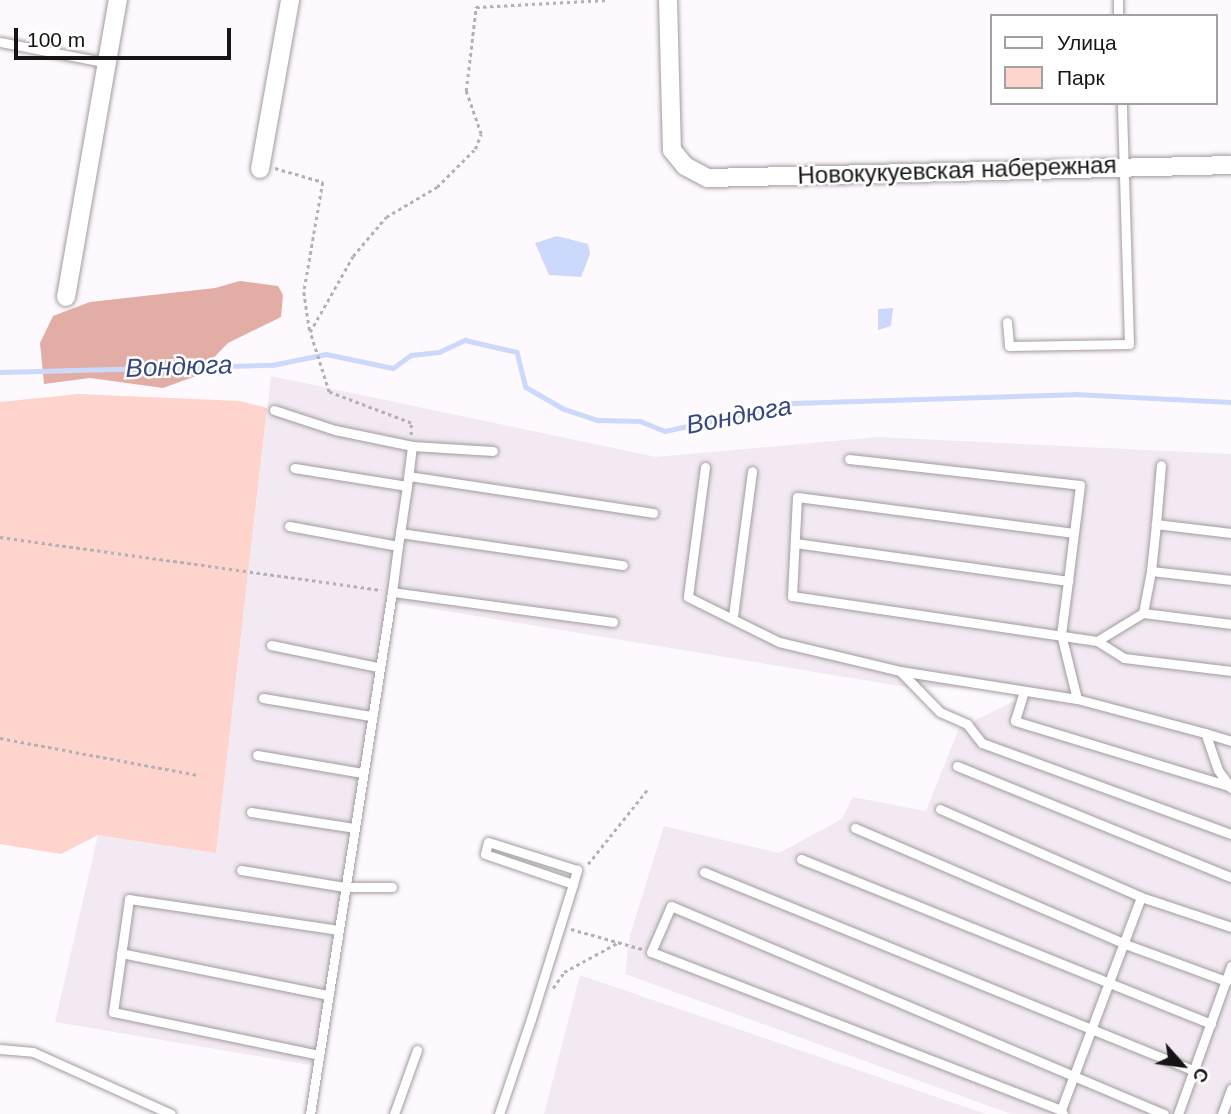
<!DOCTYPE html>
<meta charset="utf-8">
<style>
body{margin:0}
#map{position:relative;width:1231px;height:1114px;overflow:hidden;background:#fef9fe;font-family:Helvetica,sans-serif}
div>[style]{position:absolute}
.built>*{inset:0;background:#f3e9f2}
.green>*{inset:0;background:#fed4cd}
.forest>*{inset:0;background:#e2ada5}
.water>*{inset:0;background:#ccd9fc}
.stream>*{height:4.5px;margin:-2.25px;padding:0 2.25px;transform-origin:2.25px;border-radius:2.25px;background:#ccd9fc}
.path>*{height:2.5px;margin-top:-1.25px;transform-origin:0;background:repeating-linear-gradient(90deg,#b4b0b4 0 3.5px,transparent 0 7px)}
.roads{filter:drop-shadow(0 0 2px #a19ca0) drop-shadow(0 0 2px #a19ca0)}
.lane>*{height:9px;margin:-4.5px;padding:0 4.5px;transform-origin:4.5px;border-radius:4.5px;background:#fff}
.street>*{height:18px;margin:-9px;padding:0 9px;transform-origin:9px;border-radius:9px;background:#fff}
span{translate:-50% -50%;white-space:nowrap;text-align:center;line-height:1.15;-webkit-text-stroke:5px #fff;paint-order:stroke}
.street-label{font-size:24px;color:#161415}
.water-label{font-size:26px;color:#38487e;font-style:italic}
.legend{position:absolute;left:990px;top:14px;width:228px;height:91px;box-sizing:border-box;background:#fff;border:2px solid #a2a1a1;margin:0;padding:9px 12px;list-style:none;font-size:21px;color:#161415}
.legend li{display:flex;align-items:center;gap:14px;height:35px}
.legend b{width:35px;border:2px solid #a2a1a1}
.north{position:absolute;left:1147px;top:1030px;width:70px;height:70px;-webkit-text-stroke:5px #fff;paint-order:stroke;rotate:118deg;font-size:19px;font-weight:700;line-height:28px;text-align:center;color:#161415}
.north::after{content:'';display:block;margin:auto;width:24px;height:32px;background:#161415;clip-path:polygon(50% 0,100% 100%,50% 72%,0 100%)}
.scale{position:absolute;left:14px;top:28px;width:217px;height:32px;box-sizing:border-box;border:4px solid #161415;border-top:0;padding-left:9px;font-size:21px;line-height:24px;white-space:nowrap;color:#161415;-webkit-text-stroke:5px #fff;paint-order:stroke}
</style>
<div id="map">
<div class="built">
<i style="clip-path:polygon(271px 376px,656px 457px,877px 437px,1231px 454px,1231px 1114px,1011px 1114px,625px 974px,630px 935px,664px 826px,779px 853px,842px 819px,853px 797px,926px 811px,959px 728px,1039px 689px,906px 687px,391px 602px,322px 1067px,55px 1022px,98px 835px,216px 852px)"></i>
<i style="clip-path:polygon(580px 975px,986px 1114px,544px 1114px)"></i>
</div>
<div class="green">
<i style="clip-path:polygon(78px 394px,240px 401px,267px 408px,216px 853px,98px 835px,61px 854px,0 844px,0 402px)"></i>
</div>
<div class="forest">
<i style="clip-path:polygon(240px 281px,278px 286px,283px 295px,281px 317px,228px 343px,196px 376px,163px 388px,90px 378px,44px 384px,40px 343px,53px 316px,90px 302px,215px 288px)"></i>
</div>
<div class="water">
<i style="clip-path:polygon(557px 236px,588px 244px,590px 254px,581px 277px,549px 275px,535px 243px)"></i>
<i style="clip-path:polygon(893px 308px,891px 326px,878px 330px,878px 309px)"></i>
</div>
<div class="stream">
<i style="left:0;top:372px;width:272px;rotate:-1.5deg"></i>
<i style="left:272px;top:365px;width:55px;rotate:-11.5deg"></i>
<i style="left:326px;top:354px;width:68px;rotate:11.8deg"></i>
<i style="left:393px;top:368px;width:22px;rotate:-36deg"></i>
<i style="left:411px;top:355px;width:28px;rotate:-6deg"></i>
<i style="left:439px;top:352px;width:29px;rotate:-25deg"></i>
<i style="left:465px;top:340px;width:53px;rotate:13deg"></i>
<i style="left:517px;top:352px;width:36px;rotate:76deg"></i>
<i style="left:526px;top:387px;width:44px;rotate:30.1deg"></i>
<i style="left:564px;top:409px;width:36px;rotate:18deg"></i>
<i style="left:598px;top:420px;width:42px;rotate:1.4deg"></i>
<i style="left:640px;top:421px;width:27px;rotate:22deg"></i>
<i style="left:665px;top:431px;width:131px;rotate:-12.3deg"></i>
<i style="left:793px;top:403px;width:281px;rotate:-1.8deg"></i>
<i style="left:1074px;top:394px;width:157px;rotate:2.9deg"></i>
</div>
<div class="path">
<i style="left:275px;top:168px;width:50px;rotate:16.3deg"></i>
<i style="left:323px;top:182px;width:112px;rotate:99.8deg"></i>
<i style="left:304px;top:292px;width:40px;rotate:81.5deg"></i>
<i style="left:411px;top:435px;width:12px;rotate:-90deg"></i>
<i style="left:411px;top:423px;width:88px;rotate:-159.3deg"></i>
<i style="left:329px;top:392px;width:63px;rotate:-107.6deg"></i>
<i style="left:310px;top:332px;width:87px;rotate:-60.5deg"></i>
<i style="left:353px;top:256px;width:51px;rotate:-49.8deg"></i>
<i style="left:386px;top:217px;width:59px;rotate:-30.5deg"></i>
<i style="left:437px;top:187px;width:54px;rotate:-45deg"></i>
<i style="left:475px;top:149px;width:16px;rotate:-68deg"></i>
<i style="left:481px;top:134px;width:46px;rotate:-109.2deg"></i>
<i style="left:466px;top:91px;width:85px;rotate:-83.2deg"></i>
<i style="left:476px;top:7px;width:131px;rotate:-3.1deg"></i>
<i style="left:0;top:537px;width:385px;rotate:7.9deg"></i>
<i style="left:0;top:738px;width:200px;rotate:10.6deg"></i>
<i style="left:588px;top:864px;width:95px;rotate:-51.4deg"></i>
<i style="left:571px;top:929px;width:74px;rotate:15.7deg"></i>
<i style="left:553px;top:988px;width:19px;rotate:-55deg"></i>
<i style="left:564px;top:972px;width:63px;rotate:-28.6deg"></i>
</div>
<div class="roads">
<div class="lane">
<i style="left:1118px;top:0;width:16px;rotate:90deg"></i>
<i style="left:0;top:42px;width:110px;rotate:11deg"></i>
<i style="left:1007px;top:322px;width:24px;rotate:85deg"></i>
<i style="left:1009px;top:346px;width:120px;rotate:-1deg"></i>
<i style="left:1129px;top:344px;width:241px;rotate:-91.7deg"></i>
<i style="left:274px;top:410px;width:64px;rotate:18.2deg"></i>
<i style="left:335px;top:430px;width:79px;rotate:11.7deg"></i>
<i style="left:412px;top:446px;width:40px;rotate:97.1deg"></i>
<i style="left:407px;top:486px;width:114px;rotate:-170.9deg"></i>
<i style="left:412px;top:446px;width:81px;rotate:3.5deg"></i>
<i style="left:849px;top:459px;width:232px;rotate:6.4deg"></i>
<i style="left:1080px;top:485px;width:48px;rotate:97.1deg"></i>
<i style="left:1074px;top:533px;width:279px;rotate:-172.6deg"></i>
<i style="left:797px;top:497px;width:99px;rotate:92.9deg"></i>
<i style="left:792px;top:596px;width:308px;rotate:8.4deg"></i>
<i style="left:1097px;top:641px;width:54px;rotate:-31.3deg"></i>
<i style="left:1143px;top:613px;width:43px;rotate:-79.2deg"></i>
<i style="left:705px;top:467px;width:131px;rotate:97.5deg"></i>
<i style="left:688px;top:597px;width:102px;rotate:26.3deg"></i>
<i style="left:779px;top:642px;width:124px;rotate:13.5deg"></i>
<i style="left:900px;top:671px;width:179px;rotate:9deg"></i>
<i style="left:409px;top:476px;width:247px;rotate:8.6deg"></i>
<i style="left:1156px;top:524px;width:59px;rotate:-85.2deg"></i>
<i style="left:289px;top:526px;width:111px;rotate:10.4deg"></i>
<i style="left:398px;top:546px;width:13px;rotate:-81deg"></i>
<i style="left:400px;top:533px;width:225px;rotate:8.2deg"></i>
<i style="left:400px;top:533px;width:48px;rotate:-81.5deg"></i>
<i style="left:1231px;top:533px;width:76px;rotate:-173.2deg"></i>
<i style="left:1156px;top:524px;width:47px;rotate:96.1deg"></i>
<i style="left:1151px;top:571px;width:81px;rotate:6.4deg"></i>
<i style="left:795px;top:543px;width:276px;rotate:7.9deg"></i>
<i style="left:1068px;top:581px;width:48px;rotate:-82.9deg"></i>
<i style="left:398px;top:546px;width:46px;rotate:97.4deg"></i>
<i style="left:392px;top:592px;width:223px;rotate:7.7deg"></i>
<i style="left:1068px;top:581px;width:53px;rotate:97.5deg"></i>
<i style="left:1061px;top:634px;width:67px;rotate:76.2deg"></i>
<i style="left:1077px;top:699px;width:132px;rotate:14.9deg"></i>
<i style="left:1143px;top:613px;width:89px;rotate:7.1deg"></i>
<i style="left:733px;top:616px;width:146px;rotate:-82.5deg"></i>
<i style="left:1097px;top:641px;width:32px;rotate:32deg"></i>
<i style="left:1124px;top:658px;width:108px;rotate:6.9deg"></i>
<i style="left:271px;top:645px;width:108px;rotate:11.7deg"></i>
<i style="left:900px;top:671px;width:57px;rotate:45.7deg"></i>
<i style="left:940px;top:712px;width:30px;rotate:24deg"></i>
<i style="left:967px;top:724px;width:24px;rotate:52deg"></i>
<i style="left:982px;top:743px;width:265px;rotate:20.1deg"></i>
<i style="left:1024px;top:691px;width:31px;rotate:107deg"></i>
<i style="left:1015px;top:721px;width:224px;rotate:16.9deg"></i>
<i style="left:263px;top:698px;width:109px;rotate:9.5deg"></i>
<i style="left:257px;top:755px;width:107px;rotate:9.7deg"></i>
<i style="left:957px;top:766px;width:296px;rotate:22.1deg"></i>
<i style="left:1231px;top:788px;width:22px;rotate:-126deg"></i>
<i style="left:1218px;top:770px;width:39px;rotate:-109deg"></i>
<i style="left:1205px;top:733px;width:27px;rotate:17deg"></i>
<i style="left:940px;top:809px;width:219px;rotate:23.6deg"></i>
<i style="left:1141px;top:897px;width:228px;rotate:110.6deg"></i>
<i style="left:251px;top:812px;width:104px;rotate:8.8deg"></i>
<i style="left:855px;top:828px;width:294px;rotate:23.2deg"></i>
<i style="left:1125px;top:944px;width:108px;rotate:20.1deg"></i>
<i style="left:801px;top:859px;width:442px;rotate:21.9deg"></i>
<i style="left:241px;top:870px;width:105px;rotate:9.3deg"></i>
<i style="left:345px;top:887px;width:47px"></i>
<i style="left:704px;top:872px;width:530px;rotate:22.06deg"></i>
<i style="left:1141px;top:897px;width:95px;rotate:18.4deg"></i>
<i style="left:121px;top:953px;width:211px;rotate:11.5deg"></i>
<i style="left:0;top:1049px;width:33px;rotate:5deg"></i>
<i style="left:33px;top:1052px;width:151px;rotate:24.2deg"></i>
<i style="left:319px;top:1055px;width:210px;rotate:-168.2deg"></i>
<i style="left:113px;top:1012px;width:114px;rotate:-81.9deg"></i>
<i style="left:129px;top:899px;width:211px;rotate:8.4deg"></i>
<i style="left:310px;top:1114px;width:528px;rotate:-81.07deg"></i>
<i style="left:394px;top:1114px;width:68px;rotate:-70.2deg"></i>
<i style="left:499px;top:1114px;width:100px;rotate:-71.4deg"></i>
<i style="left:531px;top:1019px;width:141px;rotate:-72.7deg"></i>
<i style="left:573px;top:884px;width:15px;rotate:-74deg"></i>
<i style="left:577px;top:870px;width:93px;rotate:-162.5deg"></i>
<i style="left:488px;top:842px;width:12px;rotate:104deg"></i>
<i style="left:485px;top:854px;width:93px;rotate:18.8deg"></i>
<i style="left:1063px;top:1114px;width:4px;rotate:-117deg"></i>
<i style="left:1061px;top:1110px;width:439px;rotate:-158.9deg"></i>
<i style="left:651px;top:952px;width:50px;rotate:-66.5deg"></i>
<i style="left:671px;top:906px;width:535px;rotate:22.88deg"></i>
<i style="left:1178px;top:1114px;width:157px;rotate:-70.3deg"></i>
<i style="left:1222px;top:1114px;width:27px;rotate:-70deg"></i>
</div>
<div class="street">
<i style="left:668px;top:0;width:150px;rotate:88.5deg"></i>
<i style="left:672px;top:150px;width:21px;rotate:51deg"></i>
<i style="left:685px;top:166px;width:26px;rotate:28deg"></i>
<i style="left:708px;top:178px;width:523px;rotate:-1.42deg"></i>
<i style="left:260px;top:169px;width:172px;rotate:-79.9deg"></i>
<i style="left:66px;top:297px;width:302px;rotate:-80.1deg"></i>
</div>
</div>
<div class="street-label">
<span style="left:957px;top:170px;rotate:-2deg">Новокукуевская набережная</span>
</div>
<div class="water-label">
<span style="left:179px;top:367px;rotate:-2deg">Вондюга</span>
<span style="left:739px;top:416px;rotate:-11deg">Вондюга</span>
</div>
<ul class="legend">
<li><b style="height:9px;background:#fff"></b>Улица</li>
<li><b style="height:19px;background:#fed4cd"></b>Парк</li>
</ul>
<div class="north">С</div>
<div class="scale">100 m</div>
</div>
